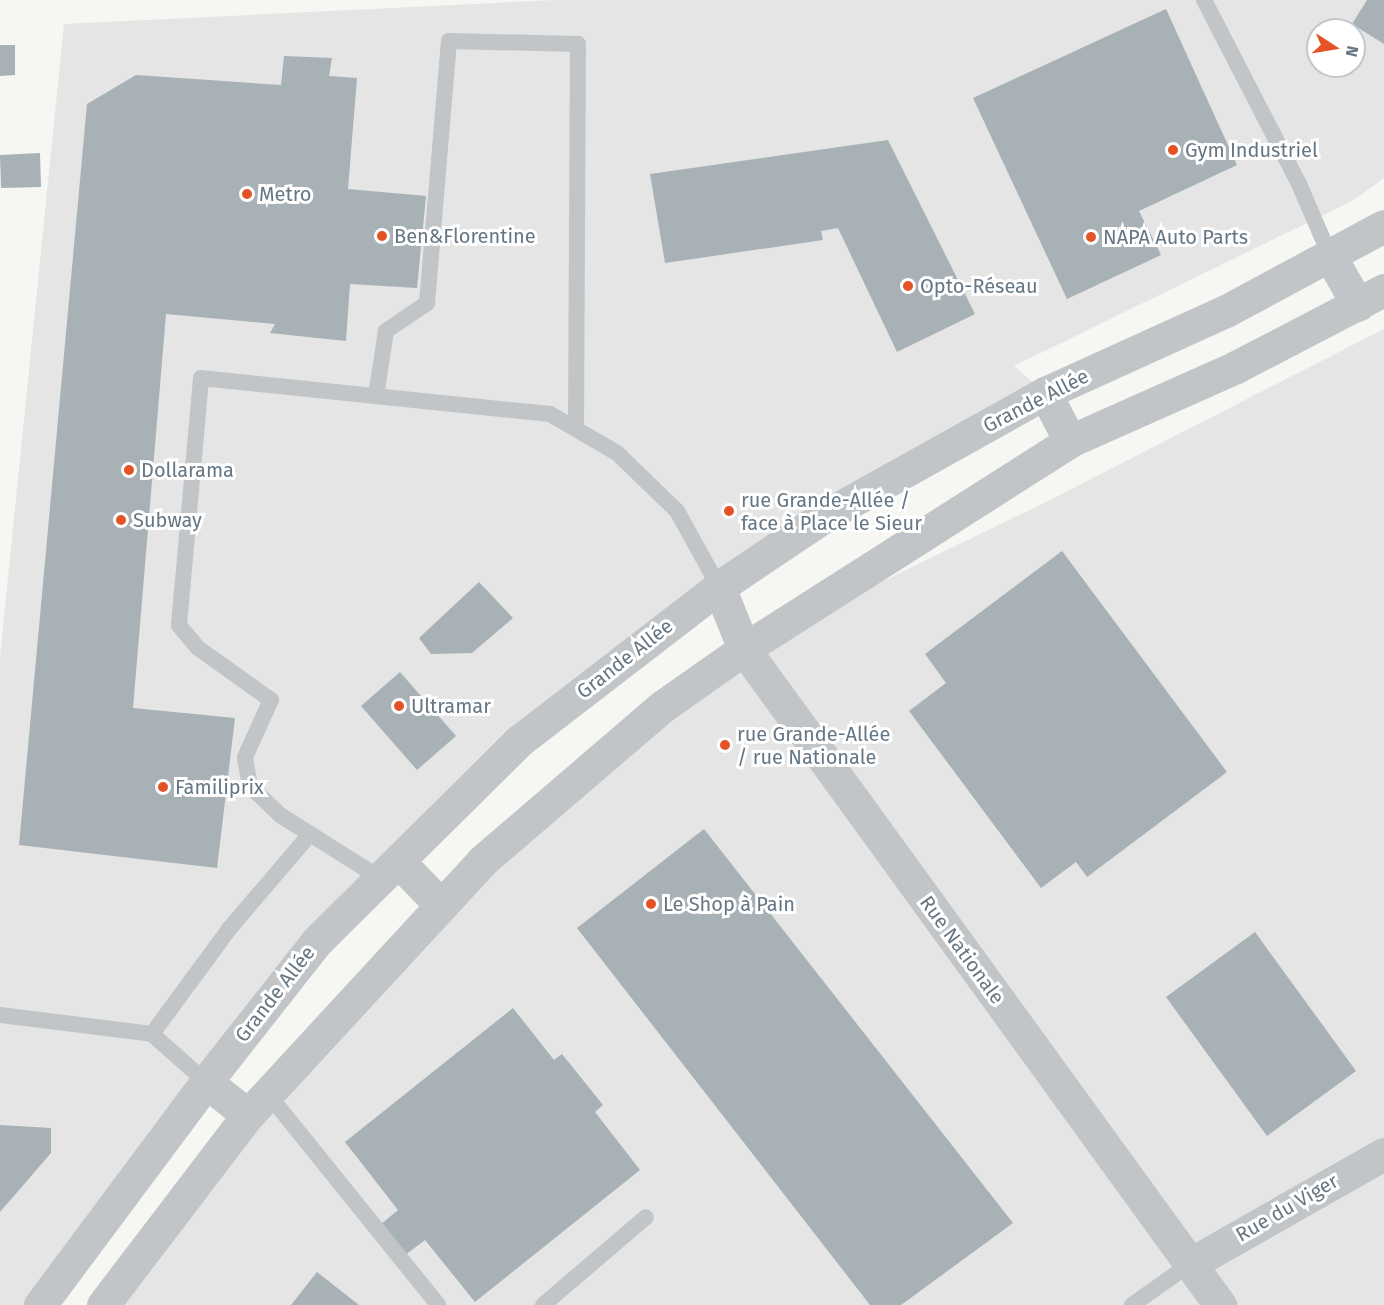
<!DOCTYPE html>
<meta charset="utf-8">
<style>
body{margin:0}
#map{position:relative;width:1384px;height:1305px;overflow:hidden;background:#f6f6f3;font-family:"Fira Sans",sans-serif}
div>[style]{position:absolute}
.built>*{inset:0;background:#e4e5e4}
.building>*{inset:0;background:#a8b1b6}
.service>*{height:16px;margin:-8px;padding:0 8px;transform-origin:8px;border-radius:8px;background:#c1c5c8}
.minor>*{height:33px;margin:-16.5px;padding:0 16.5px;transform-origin:16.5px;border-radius:16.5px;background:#c1c5c8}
.tertiary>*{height:33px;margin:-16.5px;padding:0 16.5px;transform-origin:16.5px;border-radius:16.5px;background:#c1c5c8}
.dots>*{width:16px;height:16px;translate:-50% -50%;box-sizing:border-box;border:3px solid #fff;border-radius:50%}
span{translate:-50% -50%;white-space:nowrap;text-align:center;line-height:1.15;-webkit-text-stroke:6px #fff;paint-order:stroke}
.poi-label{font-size:20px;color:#657684}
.left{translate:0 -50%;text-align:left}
.street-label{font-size:20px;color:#657684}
.north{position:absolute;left:1306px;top:18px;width:60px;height:60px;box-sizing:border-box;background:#fff;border:2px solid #c1c8ce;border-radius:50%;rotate:102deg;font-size:16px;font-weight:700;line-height:24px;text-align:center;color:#657684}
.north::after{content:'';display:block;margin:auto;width:21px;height:27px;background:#e35326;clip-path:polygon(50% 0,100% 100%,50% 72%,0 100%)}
</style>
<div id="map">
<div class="built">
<i style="clip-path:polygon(evenodd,556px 0,1384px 0,1384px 178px,1352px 201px,1014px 366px,1045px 393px,823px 517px,519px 741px,316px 942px,42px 1305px,0 1305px,0 657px,64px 24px,556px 0,1318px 30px,1354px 30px,1354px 66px,1318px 66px,1318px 30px)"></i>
<i style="clip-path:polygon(1384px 329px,1384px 1305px,103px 1305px,482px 861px,744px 649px,1048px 501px)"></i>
</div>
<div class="building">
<i style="clip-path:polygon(1367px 0,1384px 0,1384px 44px,1352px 24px)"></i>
<i style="clip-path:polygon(1166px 9px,1237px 165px,1139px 211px,1161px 255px,1067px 299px,973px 98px)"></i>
<i style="clip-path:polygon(0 45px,15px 45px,15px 75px,0 76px)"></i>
<i style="clip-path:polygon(284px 56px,332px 58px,329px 76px,357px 78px,348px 189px,426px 196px,417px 288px,350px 284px,346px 341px,270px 333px,275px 324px,166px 314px,133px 708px,235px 718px,217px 868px,19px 845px,87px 104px,136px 75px,281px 85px)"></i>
<i style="clip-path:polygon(888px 140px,975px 314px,897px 352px,838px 228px,821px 231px,823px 240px,665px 263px,650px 174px)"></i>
<i style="clip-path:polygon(40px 153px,41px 187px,1px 188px,0 155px)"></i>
<i style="clip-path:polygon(1062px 551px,1227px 772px,1087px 877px,1076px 862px,1041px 888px,909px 711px,946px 683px,925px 654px)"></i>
<i style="clip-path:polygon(479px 582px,513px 618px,472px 653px,431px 654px,419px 638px)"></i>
<i style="clip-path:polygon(400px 672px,456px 736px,417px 770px,361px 706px)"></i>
<i style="clip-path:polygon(704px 829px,1013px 1223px,901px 1305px,870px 1305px,577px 928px)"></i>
<i style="clip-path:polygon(1255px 932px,1356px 1071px,1267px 1136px,1166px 997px)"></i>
<i style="clip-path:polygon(513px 1008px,554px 1060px,562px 1054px,603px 1105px,595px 1112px,640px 1170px,475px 1302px,425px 1240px,404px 1256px,380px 1225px,398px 1210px,345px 1142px)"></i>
<i style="clip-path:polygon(0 1125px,51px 1128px,51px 1153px,0 1212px)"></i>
<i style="clip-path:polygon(317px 1272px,359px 1305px,291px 1305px)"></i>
</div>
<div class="service">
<i style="left:1204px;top:0;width:207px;rotate:62.7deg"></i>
<i style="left:1299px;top:184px;width:81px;rotate:66.6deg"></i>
<i style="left:376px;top:396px;width:66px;rotate:-81.3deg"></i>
<i style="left:386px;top:331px;width:50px;rotate:-34.3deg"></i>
<i style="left:427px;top:303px;width:263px;rotate:-85.2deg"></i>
<i style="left:449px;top:41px;width:129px;rotate:1.3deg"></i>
<i style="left:578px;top:44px;width:385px;rotate:90.3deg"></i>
<i style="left:380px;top:878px;width:118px;rotate:-147.8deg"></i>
<i style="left:280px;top:815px;width:42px;rotate:-136deg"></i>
<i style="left:250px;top:786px;width:29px;rotate:-100deg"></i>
<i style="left:245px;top:757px;width:63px;rotate:-65.5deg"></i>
<i style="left:271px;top:700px;width:90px;rotate:-144.5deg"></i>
<i style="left:198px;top:648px;width:30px;rotate:-130deg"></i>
<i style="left:179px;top:625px;width:248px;rotate:-84.9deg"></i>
<i style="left:201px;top:378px;width:351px;rotate:5.9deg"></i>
<i style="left:550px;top:414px;width:78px;rotate:30.2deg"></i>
<i style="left:617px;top:453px;width:83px;rotate:44deg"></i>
<i style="left:677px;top:511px;width:87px;rotate:61.1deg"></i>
<i style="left:0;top:1015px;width:153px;rotate:7.1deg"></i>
<i style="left:206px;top:1082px;width:72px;rotate:-138.4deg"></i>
<i style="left:152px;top:1034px;width:130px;rotate:-53.7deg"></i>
<i style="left:229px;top:929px;width:125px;rotate:-49.5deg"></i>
<i style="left:268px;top:1094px;width:271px;rotate:51.1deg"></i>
<i style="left:543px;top:1305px;width:135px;rotate:-40.5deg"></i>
<i style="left:1132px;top:1305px;width:71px;rotate:-35.3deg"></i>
</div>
<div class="minor">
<i style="left:719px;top:587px;width:67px;rotate:68deg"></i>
<i style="left:744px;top:649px;width:811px;rotate:54.03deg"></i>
<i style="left:1190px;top:1264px;width:223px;rotate:-29.6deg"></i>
</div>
<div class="tertiary">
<i style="left:1331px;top:258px;width:54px;rotate:60.1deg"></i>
<i style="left:1045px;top:393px;width:54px;rotate:62.5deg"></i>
<i style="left:398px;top:861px;width:62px;rotate:45.7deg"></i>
<i style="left:206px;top:1082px;width:53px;rotate:38.2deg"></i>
<i style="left:40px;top:1305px;width:278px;rotate:-53.3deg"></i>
<i style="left:206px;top:1082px;width:178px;rotate:-51.8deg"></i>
<i style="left:316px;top:942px;width:286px;rotate:-44.7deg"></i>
<i style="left:519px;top:741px;width:252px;rotate:-37.6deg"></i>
<i style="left:719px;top:587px;width:125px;rotate:-33.9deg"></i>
<i style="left:823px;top:517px;width:254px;rotate:-29.2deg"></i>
<i style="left:1045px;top:393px;width:199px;rotate:-24.4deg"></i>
<i style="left:1226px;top:311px;width:179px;rotate:-28.3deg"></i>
<i style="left:103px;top:1305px;width:239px;rotate:-52.7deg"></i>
<i style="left:248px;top:1115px;width:345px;rotate:-47.3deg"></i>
<i style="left:482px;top:861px;width:238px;rotate:-40.6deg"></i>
<i style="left:663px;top:706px;width:99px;rotate:-35.1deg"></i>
<i style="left:744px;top:649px;width:387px;rotate:-32.5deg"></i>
<i style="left:1070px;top:441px;width:182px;rotate:-24deg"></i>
<i style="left:1236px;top:367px;width:167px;rotate:-27.5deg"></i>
</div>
<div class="dots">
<i style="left:1173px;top:150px;background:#e35326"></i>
<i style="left:247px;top:194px;background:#e35326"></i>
<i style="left:382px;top:236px;background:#e35326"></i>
<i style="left:1091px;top:237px;background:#e35326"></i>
<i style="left:908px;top:286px;background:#e35326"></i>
<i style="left:129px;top:470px;background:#e35326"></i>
<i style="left:729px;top:511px;background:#e35326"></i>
<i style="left:121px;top:520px;background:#e35326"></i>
<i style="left:399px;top:706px;background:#e35326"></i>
<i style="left:725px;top:745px;background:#e35326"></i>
<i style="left:163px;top:787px;background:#e35326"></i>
<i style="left:651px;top:904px;background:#e35326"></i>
</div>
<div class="poi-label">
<span class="left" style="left:1185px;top:150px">Gym Industriel</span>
<span class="left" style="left:259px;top:194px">Metro</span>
<span class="left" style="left:394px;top:236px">Ben&amp;Florentine</span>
<span class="left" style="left:1103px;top:237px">NAPA Auto Parts</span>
<span class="left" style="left:920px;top:286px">Opto-Réseau</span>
<span class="left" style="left:141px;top:470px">Dollarama</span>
<span class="left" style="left:741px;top:512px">rue Grande-Allée /<br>face à Place le Sieur</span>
<span class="left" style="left:133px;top:520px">Subway</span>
<span class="left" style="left:411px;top:706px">Ultramar</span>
<span class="left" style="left:737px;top:746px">rue Grande-Allée<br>/ rue Nationale</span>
<span class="left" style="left:175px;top:787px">Familiprix</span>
<span class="left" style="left:663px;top:904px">Le Shop à Pain</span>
</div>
<div class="street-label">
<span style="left:1036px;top:401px;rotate:-27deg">Grande Allée</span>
<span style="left:625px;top:659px;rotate:-38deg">Grande Allée</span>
<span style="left:962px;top:950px;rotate:54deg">Rue Nationale</span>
<span style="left:275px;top:994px;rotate:-52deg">Grande Allée</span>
<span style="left:1287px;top:1208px;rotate:-30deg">Rue du Viger</span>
</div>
<div class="north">N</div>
</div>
